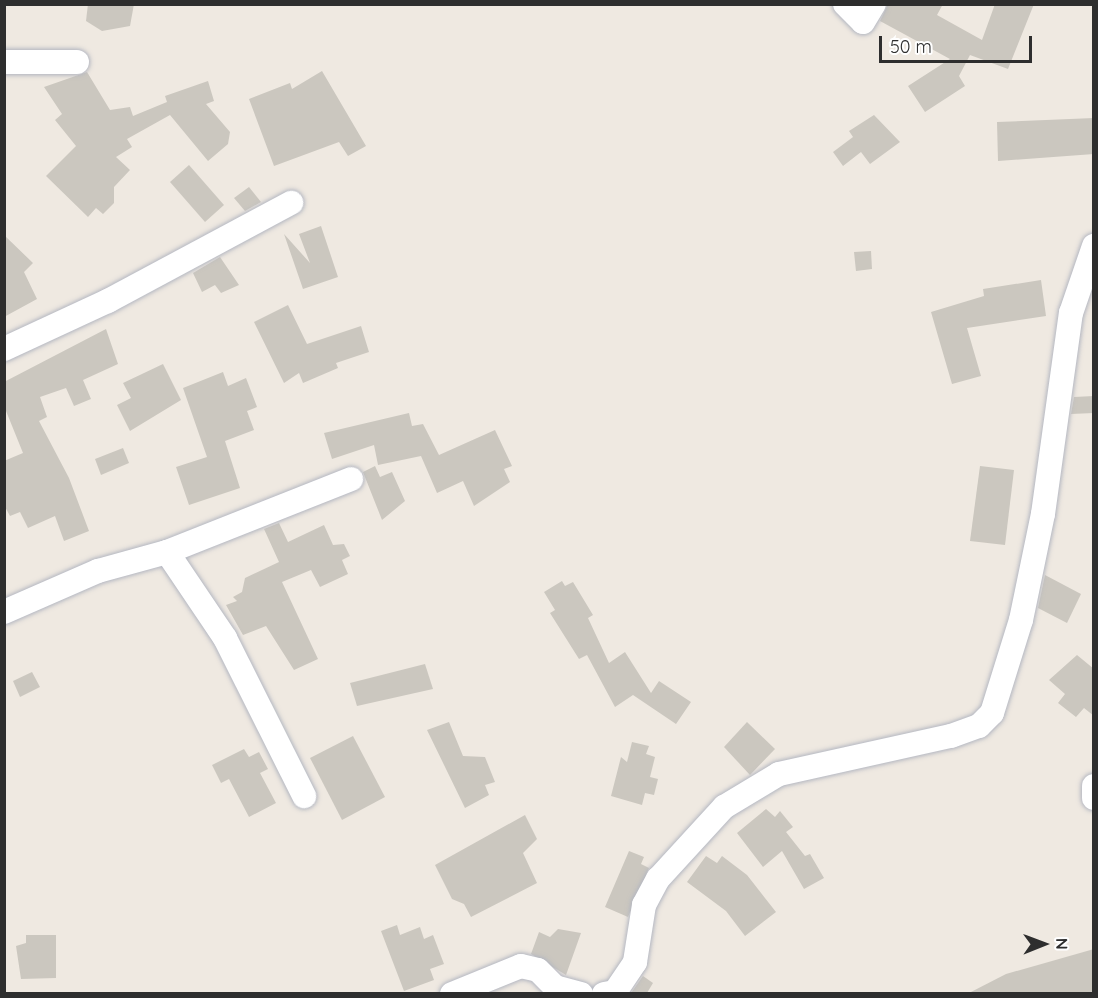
<!DOCTYPE html>
<style>
body{margin:0}
#map{position:relative;width:1098px;height:998px;overflow:hidden;background:#efe9e1;font-family:Quicksand,sans-serif}
div>[style]{position:absolute}
.building>*{inset:0;background:#cbc7bf}
.roads{filter:drop-shadow(0 0 2px #b4b7c1) drop-shadow(0 0 2px #b4b7c1)}
.street>*{height:24px;margin:-12px;padding:0 12px;transform-origin:12px;border-radius:12px;background:#fff}
span{translate:-50% -50%;white-space:nowrap;text-align:center;line-height:1.15;-webkit-text-stroke:6px #fff;paint-order:stroke}
.frame{position:absolute;inset:0;border:6px solid #2e2e2e;pointer-events:none}
.north{position:absolute;left:1014px;top:914px;width:60px;height:60px;-webkit-text-stroke:4px #fff;paint-order:stroke;rotate:89deg;font-size:16px;font-weight:700;line-height:24px;text-align:center;color:#2e2e2e}
.north::after{content:'';display:block;margin:auto;width:21px;height:27px;background:#2e2e2e;clip-path:polygon(50% 0,100% 100%,50% 72%,0 100%)}
.scale{position:absolute;left:879px;top:36px;width:153px;height:27px;box-sizing:border-box;border:3px solid #2e2e2e;border-top:0;padding-left:8px;font-size:18px;line-height:21px;white-space:nowrap;color:#2e2e2e;-webkit-text-stroke:4px #fff;paint-order:stroke}
</style>
<div id="map">
<div class="building">
<i style="clip-path:polygon(88px 4px,134px 4px,130px 26px,102px 31px,86px 21px)"></i>
<i style="clip-path:polygon(888px 4px,943px 4px,937px 15px,982px 40px,995px 4px,1034px 4px,1008px 69px,970px 55px,959px 76px,965px 86px,925px 112px,908px 86px,950px 59px,880px 21px)"></i>
<i style="clip-path:polygon(322px 71px,366px 146px,348px 156px,339px 142px,274px 166px,249px 99px,290px 83px,292px 89px)"></i>
<i style="clip-path:polygon(87px 72px,110px 110px,130px 107px,133px 116px,167px 102px,165px 96px,208px 81px,214px 101px,206px 104px,230px 132px,228px 144px,208px 161px,170px 115px,127px 139px,132px 147px,116px 157px,130px 170px,114px 187px,114px 203px,103px 214px,96px 208px,88px 217px,46px 176px,76px 146px,55px 120px,62px 114px,44px 87px)"></i>
<i style="clip-path:polygon(874px 115px,900px 142px,870px 164px,861px 152px,843px 166px,833px 152px,853px 137px,849px 131px)"></i>
<i style="clip-path:polygon(1094px 118px,1094px 154px,998px 161px,997px 122px)"></i>
<i style="clip-path:polygon(189px 165px,224px 205px,205px 222px,170px 182px)"></i>
<i style="clip-path:polygon(249px 187px,261px 202px,245px 211px,234px 198px)"></i>
<i style="clip-path:polygon(321px 226px,338px 277px,303px 289px,284px 234px,310px 263px,299px 234px)"></i>
<i style="clip-path:polygon(4px 235px,33px 263px,24px 272px,37px 299px,4px 317px)"></i>
<i style="clip-path:polygon(871px 251px,872px 269px,856px 271px,854px 252px)"></i>
<i style="clip-path:polygon(220px 257px,239px 285px,221px 293px,215px 285px,202px 292px,193px 273px)"></i>
<i style="clip-path:polygon(1041px 280px,1046px 316px,967px 328px,981px 376px,952px 384px,931px 312px,984px 296px,983px 289px)"></i>
<i style="clip-path:polygon(288px 305px,307px 344px,361px 326px,369px 352px,336px 363px,338px 368px,303px 383px,299px 373px,284px 383px,254px 322px)"></i>
<i style="clip-path:polygon(106px 329px,118px 364px,83px 380px,91px 399px,74px 406px,66px 388px,40px 397px,47px 417px,39px 421px,69px 478px,89px 531px,64px 541px,55px 516px,28px 528px,20px 512px,10px 516px,4px 505px,4px 461px,23px 453px,4px 406px,4px 382px)"></i>
<i style="clip-path:polygon(163px 364px,181px 400px,130px 431px,117px 405px,131px 398px,123px 383px)"></i>
<i style="clip-path:polygon(223px 372px,228px 386px,246px 378px,257px 407px,247px 411px,254px 430px,225px 441px,240px 488px,189px 505px,176px 467px,207px 457px,183px 388px)"></i>
<i style="clip-path:polygon(1094px 396px,1094px 413px,1071px 414px,1074px 397px)"></i>
<i style="clip-path:polygon(409px 413px,412px 426px,423px 424px,439px 455px,495px 430px,512px 466px,504px 469px,510px 482px,474px 506px,463px 481px,437px 493px,421px 456px,378px 465px,374px 445px,332px 459px,324px 433px)"></i>
<i style="clip-path:polygon(123px 448px,129px 463px,101px 475px,95px 459px)"></i>
<i style="clip-path:polygon(375px 466px,380px 477px,392px 472px,405px 501px,382px 520px,363px 472px)"></i>
<i style="clip-path:polygon(980px 466px,1014px 470px,1005px 545px,970px 541px)"></i>
<i style="clip-path:polygon(279px 523px,288px 542px,324px 525px,333px 545px,344px 544px,350px 556px,342px 560px,348px 574px,320px 587px,311px 570px,282px 582px,318px 659px,294px 670px,266px 626px,243px 635px,226px 605px,237px 601px,233px 597px,242px 592px,245px 578px,279px 562px,264px 529px)"></i>
<i style="clip-path:polygon(1045px 575px,1081px 594px,1067px 623px,1038px 608px)"></i>
<i style="clip-path:polygon(562px 581px,565px 586px,573px 582px,593px 615px,588px 618px,609px 663px,625px 652px,651px 693px,659px 681px,691px 702px,676px 724px,633px 695px,615px 707px,587px 655px,579px 659px,550px 613px,555px 610px,544px 592px)"></i>
<i style="clip-path:polygon(1077px 655px,1094px 669px,1094px 716px,1084px 708px,1076px 717px,1058px 703px,1065px 694px,1049px 680px)"></i>
<i style="clip-path:polygon(425px 664px,433px 689px,357px 706px,350px 683px)"></i>
<i style="clip-path:polygon(32px 672px,40px 687px,20px 697px,13px 681px)"></i>
<i style="clip-path:polygon(449px 722px,463px 756px,485px 757px,495px 782px,485px 785px,489px 795px,465px 808px,427px 730px)"></i>
<i style="clip-path:polygon(747px 722px,775px 749px,750px 775px,724px 747px)"></i>
<i style="clip-path:polygon(353px 736px,385px 797px,342px 820px,310px 758px)"></i>
<i style="clip-path:polygon(632px 742px,649px 746px,646px 754px,655px 757px,650px 777px,658px 779px,654px 795px,645px 793px,642px 805px,611px 796px,621px 757px,627px 762px)"></i>
<i style="clip-path:polygon(244px 749px,249px 757px,259px 752px,268px 769px,260px 773px,276px 803px,249px 817px,229px 779px,221px 783px,212px 765px)"></i>
<i style="clip-path:polygon(766px 809px,775px 817px,780px 811px,793px 827px,786px 832px,805px 856px,810px 854px,824px 878px,804px 889px,782px 851px,763px 867px,737px 833px)"></i>
<i style="clip-path:polygon(525px 815px,537px 839px,523px 853px,537px 883px,471px 917px,464px 904px,452px 899px,435px 865px)"></i>
<i style="clip-path:polygon(629px 851px,644px 857px,641px 864px,649px 868px,628px 917px,605px 907px)"></i>
<i style="clip-path:polygon(706px 856px,717px 863px,722px 856px,747px 875px,776px 912px,745px 936px,726px 911px,687px 882px)"></i>
<i style="clip-path:polygon(397px 925px,400px 935px,420px 927px,424px 939px,433px 935px,444px 964px,430px 969px,434px 980px,404px 991px,381px 931px)"></i>
<i style="clip-path:polygon(558px 929px,581px 933px,566px 975px,531px 954px,539px 932px,550px 937px)"></i>
<i style="clip-path:polygon(26px 935px,56px 935px,56px 978px,21px 979px,16px 946px,26px 943px)"></i>
<i style="clip-path:polygon(1094px 949px,1094px 993px,969px 993px,1006px 974px)"></i>
<i style="clip-path:polygon(643px 976px,653px 983px,647px 993px,631px 993px)"></i>
</div>
<div class="roads">
<div class="street">
<i style="left:845px;top:4px;width:25px;rotate:45deg"></i>
<i style="left:863px;top:22px;width:21px;rotate:-59deg"></i>
<i style="left:4px;top:62px;width:73px"></i>
<i style="left:4px;top:349px;width:115px;rotate:-24.8deg"></i>
<i style="left:108px;top:301px;width:208px;rotate:-28.2deg"></i>
<i style="left:167px;top:552px;width:198px;rotate:-21.6deg"></i>
<i style="left:4px;top:612px;width:103px;rotate:-23.6deg"></i>
<i style="left:98px;top:571px;width:72px;rotate:-15.4deg"></i>
<i style="left:167px;top:552px;width:104px;rotate:56deg"></i>
<i style="left:225px;top:638px;width:177px;rotate:63.4deg"></i>
<i style="left:1094px;top:786px;width:12px;rotate:90deg"></i>
<i style="left:452px;top:994px;width:74px;rotate:-22.1deg"></i>
<i style="left:521px;top:966px;width:17px;rotate:13deg"></i>
<i style="left:538px;top:970px;width:24px;rotate:45deg"></i>
<i style="left:555px;top:987px;width:27px;rotate:15deg"></i>
<i style="left:604px;top:994px;width:11px;rotate:-10deg"></i>
<i style="left:615px;top:992px;width:36px;rotate:-56deg"></i>
<i style="left:635px;top:962px;width:58px;rotate:-81deg"></i>
<i style="left:644px;top:905px;width:30px;rotate:-62deg"></i>
<i style="left:658px;top:879px;width:98px;rotate:-47.5deg"></i>
<i style="left:724px;top:807px;width:64px;rotate:-31deg"></i>
<i style="left:779px;top:774px;width:176px;rotate:-12.5deg"></i>
<i style="left:951px;top:736px;width:30px;rotate:-20deg"></i>
<i style="left:979px;top:726px;width:18px;rotate:-45deg"></i>
<i style="left:992px;top:713px;width:97px;rotate:-72.7deg"></i>
<i style="left:1021px;top:620px;width:108px;rotate:-78.3deg"></i>
<i style="left:1043px;top:514px;width:203px;rotate:-82.1deg"></i>
<i style="left:1071px;top:313px;width:71px;rotate:-71.1deg"></i>
</div>
</div>
<div class="frame"></div>
<div class="north">N</div>
<div class="scale">50 m</div>
</div>
